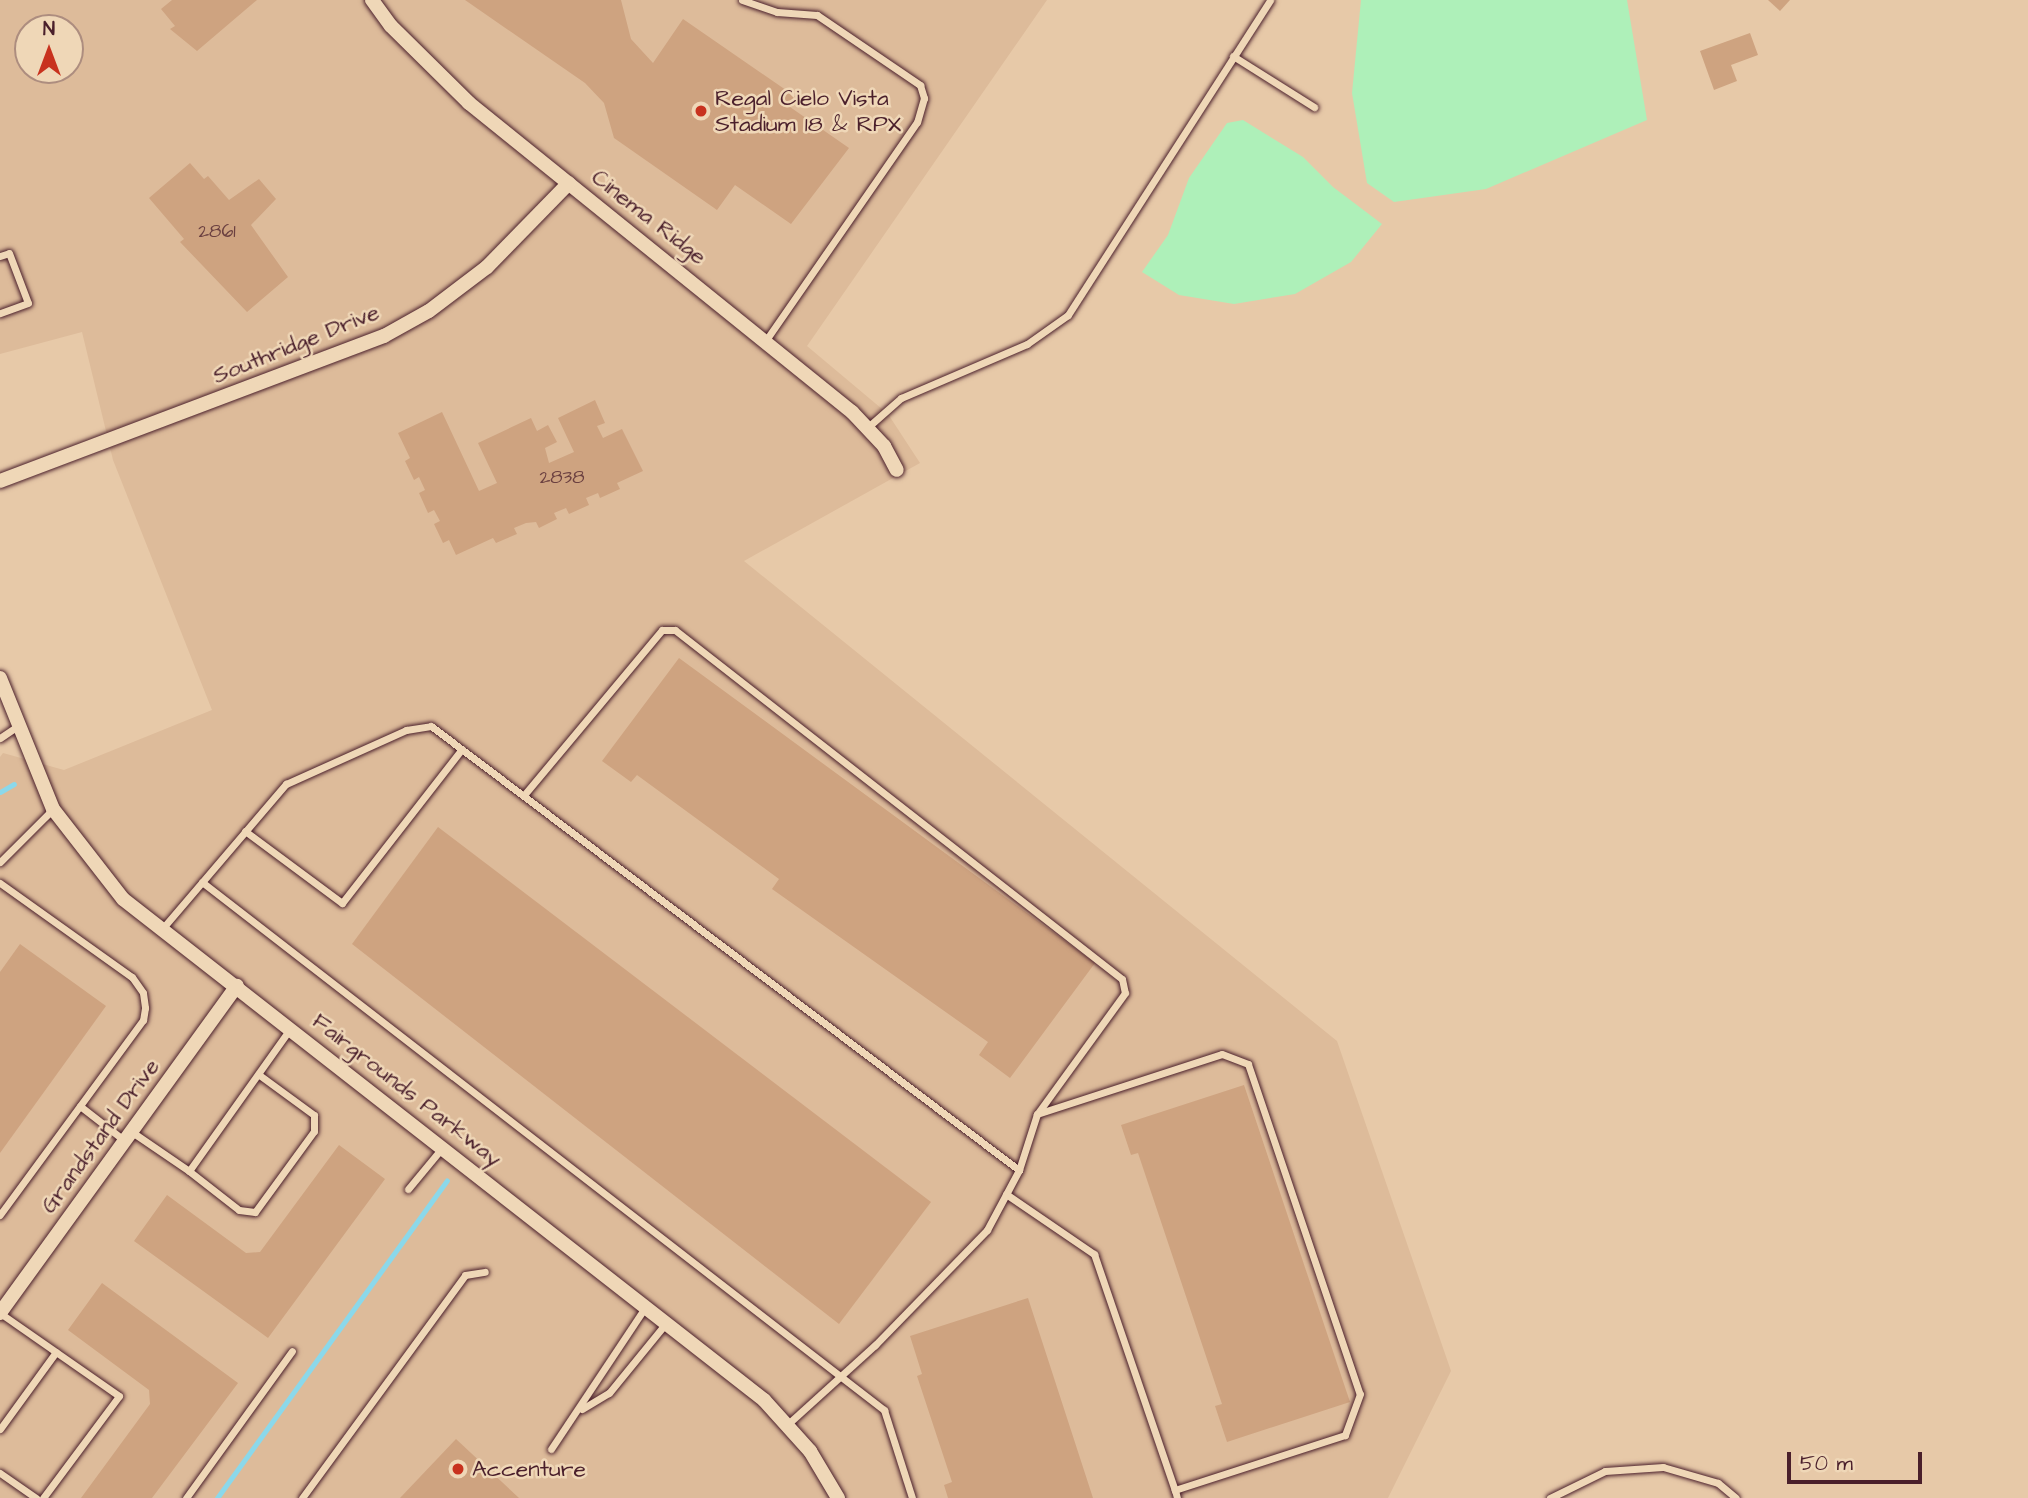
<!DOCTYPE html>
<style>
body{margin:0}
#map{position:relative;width:2028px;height:1498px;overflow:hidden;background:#e7c9a8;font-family:"Architects Daughter",sans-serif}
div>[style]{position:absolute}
.built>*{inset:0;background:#ddbb9a}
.green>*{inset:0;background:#aef0b9}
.stream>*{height:5px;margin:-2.5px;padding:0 2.5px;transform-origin:2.5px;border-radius:2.5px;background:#8bd8ea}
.building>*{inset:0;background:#cea380}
.roads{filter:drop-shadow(0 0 2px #4a1f2b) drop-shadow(0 0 2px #4a1f2b)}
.lane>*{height:7px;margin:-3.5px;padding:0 3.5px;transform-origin:3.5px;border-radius:3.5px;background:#efd7b7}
.street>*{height:14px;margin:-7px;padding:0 7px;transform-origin:7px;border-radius:7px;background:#efd7b7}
.dots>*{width:19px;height:19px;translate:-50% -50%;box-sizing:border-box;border:4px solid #efd7b7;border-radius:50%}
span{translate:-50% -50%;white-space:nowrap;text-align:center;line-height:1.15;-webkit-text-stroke:5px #efd7b7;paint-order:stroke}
.number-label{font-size:19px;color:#6b4040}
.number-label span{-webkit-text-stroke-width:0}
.poi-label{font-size:23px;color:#4a1f2b}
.left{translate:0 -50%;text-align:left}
.street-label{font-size:23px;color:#4a1f2b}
.north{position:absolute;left:14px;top:14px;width:70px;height:70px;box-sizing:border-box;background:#efd7b7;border:2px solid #ad8d7f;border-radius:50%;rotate:0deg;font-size:19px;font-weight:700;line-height:28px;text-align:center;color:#4a1f2b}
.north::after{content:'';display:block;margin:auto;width:24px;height:32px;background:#c8321e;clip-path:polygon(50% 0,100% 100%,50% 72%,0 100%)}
.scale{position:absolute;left:1787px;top:1452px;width:135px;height:32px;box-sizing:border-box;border:4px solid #4a1f2b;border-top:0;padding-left:9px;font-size:21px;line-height:24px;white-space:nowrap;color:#4a1f2b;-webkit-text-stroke:5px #efd7b7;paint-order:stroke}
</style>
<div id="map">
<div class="built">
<i style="clip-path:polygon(evenodd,0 0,1047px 0,807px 346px,888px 414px,920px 463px,744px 561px,1337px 1041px,1451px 1371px,1388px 1498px,0 1498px,0 757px,3px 753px,64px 770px,212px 710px,113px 460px,82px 332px,0 354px,0 0,28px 28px,70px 28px,70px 70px,28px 70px,28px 28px)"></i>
</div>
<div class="green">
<i style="clip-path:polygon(1361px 0,1627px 0,1647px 120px,1486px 189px,1394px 202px,1367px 183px,1352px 93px)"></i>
<i style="clip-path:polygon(1243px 120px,1303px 157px,1333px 187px,1382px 224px,1351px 262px,1295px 294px,1234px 304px,1179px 295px,1142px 272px,1168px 235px,1189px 178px,1227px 123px)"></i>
</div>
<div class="stream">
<i style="left:0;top:792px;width:16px;rotate:-30deg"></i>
<i style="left:217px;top:1498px;width:392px;rotate:-54.1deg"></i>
</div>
<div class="building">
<i style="clip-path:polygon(172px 0,257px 0,197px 51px,170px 29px,175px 26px,161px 9px)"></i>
<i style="clip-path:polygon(465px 0,621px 0,631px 39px,653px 63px,683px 19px,796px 97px,790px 107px,849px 148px,791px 224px,735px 185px,717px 210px,614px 138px,604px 103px,585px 83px)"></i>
<i style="clip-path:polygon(1768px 0,1790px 0,1780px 11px)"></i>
<i style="clip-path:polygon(1750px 33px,1758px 55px,1731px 65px,1737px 81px,1714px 90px,1700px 51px)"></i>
<i style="clip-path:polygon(190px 163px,204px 179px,208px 176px,229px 200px,259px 179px,276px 199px,251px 225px,288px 277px,247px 312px,180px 242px,184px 239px,149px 198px)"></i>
<i style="clip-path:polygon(595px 400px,605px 423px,597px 426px,603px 438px,622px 429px,643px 471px,617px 483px,620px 489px,600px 498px,598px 493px,586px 498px,589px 505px,569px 514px,566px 508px,554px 513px,557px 519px,539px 528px,536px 522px,526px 523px,514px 528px,517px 534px,496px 543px,493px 538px,456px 555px,449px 540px,443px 543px,434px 524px,440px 521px,434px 510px,428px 513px,419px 493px,425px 490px,419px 477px,414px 480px,405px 461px,410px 458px,398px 433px,442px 412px,479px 491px,497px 483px,478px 443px,531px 418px,537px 431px,548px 425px,557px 442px,545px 448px,549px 463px,574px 452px,558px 418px)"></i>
<i style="clip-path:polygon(679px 658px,1095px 963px,1010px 1078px,979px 1055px,988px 1042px,772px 889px,779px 879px,637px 775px,631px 782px,602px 761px)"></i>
<i style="clip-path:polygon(438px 827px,931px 1202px,839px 1324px,352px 944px)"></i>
<i style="clip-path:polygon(20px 944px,106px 1006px,0 1153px,0 972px)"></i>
<i style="clip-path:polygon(1244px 1085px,1350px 1402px,1227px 1442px,1215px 1406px,1222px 1404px,1138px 1153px,1131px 1155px,1121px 1125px)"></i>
<i style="clip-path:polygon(339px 1145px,385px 1179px,268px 1338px,134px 1241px,167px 1195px,246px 1253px,260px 1252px)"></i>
<i style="clip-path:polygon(102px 1283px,238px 1383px,152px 1498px,81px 1498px,150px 1404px,149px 1390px,68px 1330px)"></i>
<i style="clip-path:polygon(1028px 1298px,1093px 1498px,948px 1498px,944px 1485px,952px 1482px,917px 1376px,922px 1374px,910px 1336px)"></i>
<i style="clip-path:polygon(456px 1439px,519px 1498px,400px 1498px)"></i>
</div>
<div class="roads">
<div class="lane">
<i style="left:742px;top:0;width:37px;rotate:19deg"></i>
<i style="left:777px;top:12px;width:40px;rotate:4.3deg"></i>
<i style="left:817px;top:15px;width:125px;rotate:34.2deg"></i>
<i style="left:920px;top:85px;width:14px;rotate:73deg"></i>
<i style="left:924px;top:98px;width:25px;rotate:106deg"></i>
<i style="left:917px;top:122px;width:265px;rotate:124.7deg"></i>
<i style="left:1233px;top:56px;width:96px;rotate:32.2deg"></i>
<i style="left:0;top:256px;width:9px;rotate:-18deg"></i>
<i style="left:9px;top:253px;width:53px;rotate:69.2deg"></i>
<i style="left:28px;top:303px;width:30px;rotate:160deg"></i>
<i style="left:868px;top:427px;width:44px;rotate:-41.3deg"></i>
<i style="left:901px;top:398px;width:137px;rotate:-23.2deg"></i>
<i style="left:1027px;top:344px;width:50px;rotate:-35.3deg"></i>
<i style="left:1068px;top:315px;width:374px;rotate:-57.3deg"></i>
<i style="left:0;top:738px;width:22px;rotate:-34deg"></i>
<i style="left:524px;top:795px;width:215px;rotate:-50.1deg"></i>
<i style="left:662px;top:630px;width:13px"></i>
<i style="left:675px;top:630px;width:567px;rotate:37.98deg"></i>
<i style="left:1122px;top:979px;width:14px;rotate:78deg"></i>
<i style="left:1125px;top:993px;width:150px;rotate:126deg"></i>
<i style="left:245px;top:831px;width:121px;rotate:36.6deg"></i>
<i style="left:342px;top:903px;width:195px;rotate:-52.1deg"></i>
<i style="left:0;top:862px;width:75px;rotate:-45deg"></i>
<i style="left:202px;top:882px;width:863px;rotate:37.75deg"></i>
<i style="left:884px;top:1410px;width:92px;rotate:72.3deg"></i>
<i style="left:0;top:883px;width:162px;rotate:35.5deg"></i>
<i style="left:132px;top:977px;width:19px;rotate:55deg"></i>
<i style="left:143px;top:993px;width:15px;rotate:82deg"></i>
<i style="left:145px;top:1008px;width:12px;rotate:99deg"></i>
<i style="left:143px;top:1020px;width:242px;rotate:126.3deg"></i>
<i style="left:162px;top:929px;width:191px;rotate:-49.5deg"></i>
<i style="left:286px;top:784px;width:132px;rotate:-24.2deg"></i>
<i style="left:406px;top:730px;width:25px;rotate:-9deg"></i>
<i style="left:431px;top:726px;width:737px;rotate:37.06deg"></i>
<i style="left:1019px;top:1170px;width:68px;rotate:118.1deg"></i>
<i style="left:987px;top:1230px;width:161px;rotate:134.2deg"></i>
<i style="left:875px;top:1345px;width:118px;rotate:137.8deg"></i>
<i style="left:80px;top:1106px;width:57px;rotate:37.9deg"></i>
<i style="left:132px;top:1132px;width:69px;rotate:34.4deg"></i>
<i style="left:189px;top:1171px;width:174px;rotate:-54.6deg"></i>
<i style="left:1019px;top:1170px;width:59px;rotate:-72.2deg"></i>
<i style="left:1037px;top:1114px;width:194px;rotate:-18deg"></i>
<i style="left:1222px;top:1054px;width:28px;rotate:21deg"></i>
<i style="left:1248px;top:1064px;width:348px;rotate:71.3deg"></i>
<i style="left:1360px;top:1394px;width:44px;rotate:110.1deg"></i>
<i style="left:1345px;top:1435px;width:179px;rotate:162.1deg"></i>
<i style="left:1175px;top:1490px;width:8px;rotate:76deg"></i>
<i style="left:189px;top:1171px;width:63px;rotate:38deg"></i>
<i style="left:239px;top:1210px;width:16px;rotate:7deg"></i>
<i style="left:255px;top:1212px;width:100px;rotate:-53.9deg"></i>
<i style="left:314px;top:1131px;width:16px;rotate:-90deg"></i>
<i style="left:314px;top:1115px;width:69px;rotate:-143.8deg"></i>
<i style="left:408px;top:1189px;width:53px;rotate:-50.3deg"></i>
<i style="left:1006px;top:1194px;width:107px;rotate:34.3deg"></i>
<i style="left:1094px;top:1254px;width:250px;rotate:71.1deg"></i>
<i style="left:0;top:1313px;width:145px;rotate:34.9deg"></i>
<i style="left:119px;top:1396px;width:127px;rotate:126.7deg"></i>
<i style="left:582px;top:1409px;width:31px;rotate:-31deg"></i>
<i style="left:609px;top:1393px;width:90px;rotate:-50.8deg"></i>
<i style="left:0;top:1429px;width:95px;rotate:-54deg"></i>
<i style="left:551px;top:1449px;width:172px;rotate:-56.4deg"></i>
<i style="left:0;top:1473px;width:44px;rotate:34.8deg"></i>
<i style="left:186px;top:1498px;width:181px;rotate:-54.2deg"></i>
<i style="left:302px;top:1498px;width:276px;rotate:-53.8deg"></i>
<i style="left:465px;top:1275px;width:20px;rotate:-9deg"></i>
<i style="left:1550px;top:1498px;width:61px;rotate:-26.1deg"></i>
<i style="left:1605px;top:1471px;width:58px;rotate:-3.9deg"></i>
<i style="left:1663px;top:1467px;width:57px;rotate:16.2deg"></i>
<i style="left:1718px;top:1483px;width:23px;rotate:40deg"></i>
</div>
<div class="street">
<i style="left:372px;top:0;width:32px;rotate:54deg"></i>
<i style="left:391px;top:26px;width:110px;rotate:44.6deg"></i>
<i style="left:469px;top:103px;width:492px;rotate:38.9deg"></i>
<i style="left:852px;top:412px;width:47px;rotate:46.7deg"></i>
<i style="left:884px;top:446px;width:27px;rotate:62deg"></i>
<i style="left:0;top:481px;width:410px;rotate:-20.7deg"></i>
<i style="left:384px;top:336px;width:51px;rotate:-29.1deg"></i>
<i style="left:429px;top:311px;width:73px;rotate:-37.2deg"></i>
<i style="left:487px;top:267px;width:117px;rotate:-45.7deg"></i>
<i style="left:0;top:678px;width:141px;rotate:68deg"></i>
<i style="left:53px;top:809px;width:114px;rotate:52.1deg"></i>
<i style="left:123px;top:899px;width:814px;rotate:38.01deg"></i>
<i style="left:764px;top:1400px;width:69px;rotate:48deg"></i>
<i style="left:810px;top:1451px;width:55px;rotate:59.2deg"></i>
<i style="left:0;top:1313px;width:404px;rotate:-54.1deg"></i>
</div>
</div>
<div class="dots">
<i style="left:701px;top:111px;background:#c8321e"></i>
<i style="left:458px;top:1469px;background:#c8321e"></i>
</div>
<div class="number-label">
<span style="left:217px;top:232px">2861</span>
<span style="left:562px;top:478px">2838</span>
</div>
<div class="poi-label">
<span class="left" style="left:715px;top:111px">Regal Cielo Vista<br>Stadium 18 &amp; RPX</span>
<span class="left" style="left:472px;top:1469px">Accenture</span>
</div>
<div class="street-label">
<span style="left:649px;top:217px;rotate:38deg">Cinema Ridge</span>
<span style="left:296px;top:344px;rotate:-22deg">Southridge Drive</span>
<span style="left:407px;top:1090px;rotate:38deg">Fairgrounds Parkway</span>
<span style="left:100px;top:1136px;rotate:-54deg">Grandstand Drive</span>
</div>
<div class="north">N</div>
<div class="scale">50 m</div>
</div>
